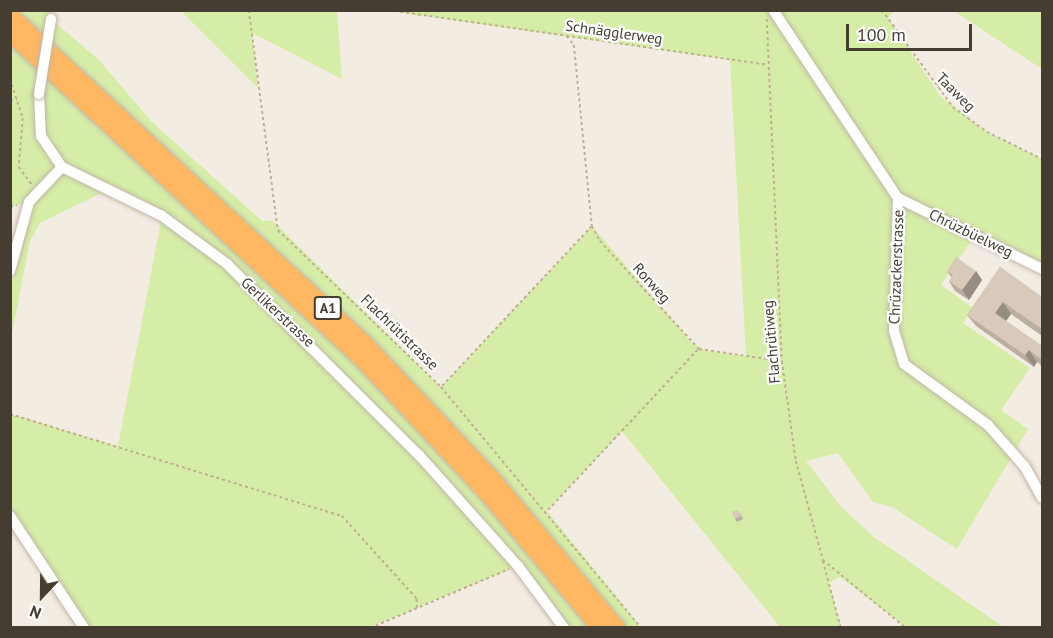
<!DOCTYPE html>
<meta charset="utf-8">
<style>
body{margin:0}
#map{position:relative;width:1053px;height:638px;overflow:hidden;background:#f3ece2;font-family:"PT Sans",sans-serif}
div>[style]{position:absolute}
.green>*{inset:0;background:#d5eda6}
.path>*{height:1.5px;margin-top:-0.75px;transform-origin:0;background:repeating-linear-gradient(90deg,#c3ac94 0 3px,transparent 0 6px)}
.roads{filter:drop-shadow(0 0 2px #c2b5a7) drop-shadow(0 0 2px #c2b5a7)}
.minor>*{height:10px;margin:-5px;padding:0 5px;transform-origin:5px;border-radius:5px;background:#fff}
.highway>*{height:16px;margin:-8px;padding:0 8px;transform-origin:8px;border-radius:8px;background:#ffb762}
.bridges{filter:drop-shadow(0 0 2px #c2b5a7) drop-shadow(0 0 2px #c2b5a7)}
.minor-bridge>*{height:10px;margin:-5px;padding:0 5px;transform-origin:5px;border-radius:5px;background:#fff}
.wall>*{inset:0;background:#bbada0}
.shaded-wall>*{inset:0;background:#988d82}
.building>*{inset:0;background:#d9c9ba}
span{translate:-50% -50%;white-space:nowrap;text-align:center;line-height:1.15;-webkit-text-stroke:4.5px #fff;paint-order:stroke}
.shield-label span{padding:2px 4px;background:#fff;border:2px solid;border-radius:4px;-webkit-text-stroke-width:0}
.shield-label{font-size:14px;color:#453c32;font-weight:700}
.street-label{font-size:15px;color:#453c32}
.frame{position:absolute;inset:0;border:12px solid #453c32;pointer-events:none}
.north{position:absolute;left:12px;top:566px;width:60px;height:60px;-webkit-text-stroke:4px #fff;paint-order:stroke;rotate:202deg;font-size:16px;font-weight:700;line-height:24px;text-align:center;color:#453c32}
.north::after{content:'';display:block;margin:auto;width:21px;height:27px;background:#453c32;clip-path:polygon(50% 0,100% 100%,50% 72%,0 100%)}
.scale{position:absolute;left:846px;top:24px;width:126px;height:27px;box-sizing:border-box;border:3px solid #453c32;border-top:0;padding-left:8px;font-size:18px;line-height:21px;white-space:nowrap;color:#453c32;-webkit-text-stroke:4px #fff;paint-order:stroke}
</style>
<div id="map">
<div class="green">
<i style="clip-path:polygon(11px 11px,51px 11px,51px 19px,98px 59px,152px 122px,262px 221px,273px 221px,441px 387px,592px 226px,691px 342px,707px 351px,746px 356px,730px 60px,388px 11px,894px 11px,888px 18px,941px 97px,987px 132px,1042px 159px,1042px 269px,976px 234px,941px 285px,973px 308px,963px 323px,1030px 368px,1001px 410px,1028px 429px,957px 549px,892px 507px,873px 502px,838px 453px,806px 461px,842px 508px,874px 537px,1003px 627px,906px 627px,840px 577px,829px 583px,841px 627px,780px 627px,622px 431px,547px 511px,641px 627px,564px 627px,518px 566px,370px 627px,84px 627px,11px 516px,11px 414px,118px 446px,162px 216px,104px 192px,40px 223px,30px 241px,11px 339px,11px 271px,28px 202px,11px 207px)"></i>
<i style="clip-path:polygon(181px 11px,337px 11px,342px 79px,252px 33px,258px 88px)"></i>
<i style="clip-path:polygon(954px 11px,1042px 11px,1042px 69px)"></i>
</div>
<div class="path">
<i style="left:249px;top:10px;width:222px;rotate:82.5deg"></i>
<i style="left:278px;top:230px;width:226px;rotate:43.9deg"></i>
<i style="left:441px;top:387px;width:313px;rotate:50.3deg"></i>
<i style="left:388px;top:10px;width:381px;rotate:8.2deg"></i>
<i style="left:882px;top:10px;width:120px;rotate:53.8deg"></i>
<i style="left:953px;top:107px;width:42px;rotate:36.3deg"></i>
<i style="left:987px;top:132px;width:61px;rotate:26.1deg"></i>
<i style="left:767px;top:19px;width:342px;rotate:87.5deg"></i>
<i style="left:782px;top:361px;width:101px;rotate:82deg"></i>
<i style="left:796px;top:461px;width:103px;rotate:74.7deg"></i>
<i style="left:823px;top:560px;width:107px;rotate:39.3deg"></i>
<i style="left:567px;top:36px;width:11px;rotate:52deg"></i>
<i style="left:574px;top:45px;width:182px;rotate:84.3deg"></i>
<i style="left:592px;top:226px;width:17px;rotate:62deg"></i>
<i style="left:600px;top:241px;width:147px;rotate:47.5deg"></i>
<i style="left:699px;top:349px;width:83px;rotate:8.3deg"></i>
<i style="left:10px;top:79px;width:41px;rotate:71.6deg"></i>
<i style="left:23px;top:118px;width:49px;rotate:94.7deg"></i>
<i style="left:19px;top:167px;width:22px;rotate:54deg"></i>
<i style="left:10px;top:101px;width:7px;rotate:-16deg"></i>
<i style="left:10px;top:207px;width:7px;rotate:-16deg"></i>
<i style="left:442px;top:386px;width:218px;rotate:-46.9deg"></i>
<i style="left:10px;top:414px;width:347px;rotate:17.1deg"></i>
<i style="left:342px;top:516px;width:112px;rotate:47.9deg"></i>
<i style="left:417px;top:599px;width:10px;rotate:90deg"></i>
<i style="left:548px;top:510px;width:220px;rotate:-47deg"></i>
<i style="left:823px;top:561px;width:69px;rotate:75deg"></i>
<i style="left:370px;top:628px;width:151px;rotate:-23deg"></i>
</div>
<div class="roads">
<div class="minor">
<i style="left:773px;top:10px;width:226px;rotate:56.4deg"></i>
<i style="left:898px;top:198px;width:133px;rotate:91.7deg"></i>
<i style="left:894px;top:331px;width:34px;rotate:73deg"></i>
<i style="left:904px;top:364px;width:104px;rotate:36deg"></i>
<i style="left:988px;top:425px;width:56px;rotate:48.6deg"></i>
<i style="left:1025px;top:467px;width:35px;rotate:61deg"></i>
<i style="left:39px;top:94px;width:42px;rotate:87.3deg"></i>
<i style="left:41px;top:136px;width:37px;rotate:56deg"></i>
<i style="left:62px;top:167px;width:111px;rotate:26.1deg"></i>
<i style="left:162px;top:216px;width:81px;rotate:36.4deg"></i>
<i style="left:227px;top:264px;width:271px;rotate:44.9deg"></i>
<i style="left:419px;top:455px;width:149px;rotate:48.3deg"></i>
<i style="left:518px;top:566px;width:77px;rotate:53.4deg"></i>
<i style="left:898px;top:198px;width:161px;rotate:26.2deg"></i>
<i style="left:10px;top:271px;width:72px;rotate:-74.6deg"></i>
<i style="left:29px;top:202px;width:48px;rotate:-46.7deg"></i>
<i style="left:10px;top:516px;width:134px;rotate:56.5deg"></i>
</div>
<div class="highway">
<i style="left:10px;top:15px;width:488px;rotate:42.8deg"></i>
<i style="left:368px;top:347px;width:185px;rotate:46.7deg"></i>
<i style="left:495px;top:482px;width:190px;rotate:50.1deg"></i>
<i style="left:10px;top:33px;width:476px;rotate:42.8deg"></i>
<i style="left:359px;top:356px;width:186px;rotate:47deg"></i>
<i style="left:486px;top:492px;width:177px;rotate:50deg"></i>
</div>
</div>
<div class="bridges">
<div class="minor-bridge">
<i style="left:39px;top:94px;width:76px;rotate:-80.9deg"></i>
</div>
</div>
<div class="wall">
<i style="clip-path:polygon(1000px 267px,1042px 297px,1042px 336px,1011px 314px,1006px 321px,1042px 346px,1042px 366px,1037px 362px,1034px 367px,976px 326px,967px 315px)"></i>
<i style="clip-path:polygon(947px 271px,976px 271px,982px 280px,969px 300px,955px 291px,949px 281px,952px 278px)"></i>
<i style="clip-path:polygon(740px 513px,743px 519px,737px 522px,735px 519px)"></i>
</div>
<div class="shaded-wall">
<i style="clip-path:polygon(976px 271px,982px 280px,969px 300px,962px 290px)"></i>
<i style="clip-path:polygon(1003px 302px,1011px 314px,1003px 325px,995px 313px)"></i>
<i style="clip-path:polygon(1029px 350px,1037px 362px,1034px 367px,1025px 355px)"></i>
</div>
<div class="building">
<i style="clip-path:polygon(956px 257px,976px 271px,962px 290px,949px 281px,953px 275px,947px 271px)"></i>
<i style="clip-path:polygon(1000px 267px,1042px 297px,1042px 329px,1003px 302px,995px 313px,1042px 346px,1042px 360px,1029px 350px,1025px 355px,967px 315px)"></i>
<i style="clip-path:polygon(738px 510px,741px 516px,735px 519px,732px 512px)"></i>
</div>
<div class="shield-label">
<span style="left:328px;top:308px">A1</span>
</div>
<div class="street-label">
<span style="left:614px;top:32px;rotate:8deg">Schnägglerweg</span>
<span style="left:956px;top:92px;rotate:45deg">Taaweg</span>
<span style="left:971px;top:233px;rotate:26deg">Chrüzbüelweg</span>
<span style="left:896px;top:267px;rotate:-88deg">Chrüzackerstrasse</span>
<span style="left:652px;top:283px;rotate:48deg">Rorweg</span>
<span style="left:278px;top:312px;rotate:43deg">Gerlikerstrasse</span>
<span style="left:400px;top:332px;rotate:44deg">Flachrütistrasse</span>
<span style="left:771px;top:342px;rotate:-95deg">Flachrütiweg</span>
</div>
<div class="frame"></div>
<div class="north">N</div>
<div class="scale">100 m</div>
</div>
